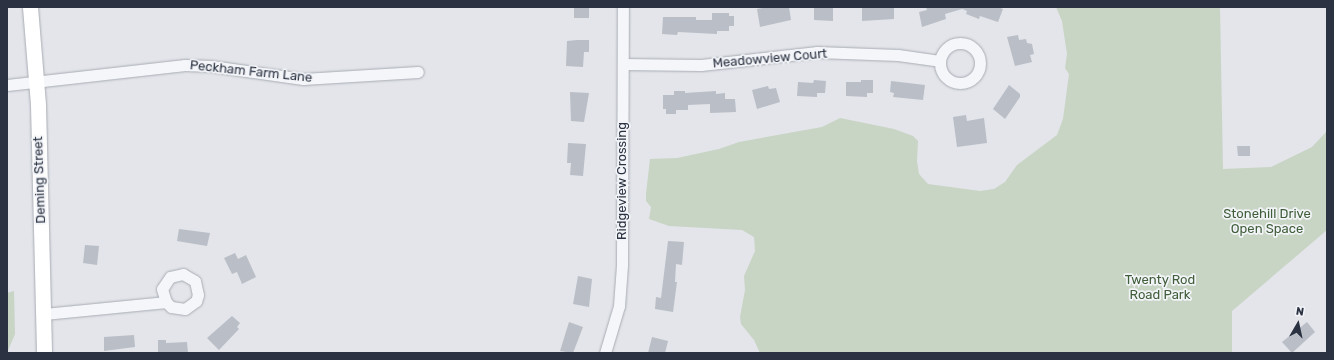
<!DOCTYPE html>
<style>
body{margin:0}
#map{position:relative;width:1334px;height:360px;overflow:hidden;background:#e3e5ea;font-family:Rubik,sans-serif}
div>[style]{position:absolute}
.green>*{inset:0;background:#c8d4c4}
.building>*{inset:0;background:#babec7}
.roads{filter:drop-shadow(0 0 1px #a8acb4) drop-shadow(0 0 1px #a8acb4)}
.street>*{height:11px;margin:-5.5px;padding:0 5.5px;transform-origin:5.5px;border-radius:5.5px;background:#f5f6f9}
.street>.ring{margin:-5.5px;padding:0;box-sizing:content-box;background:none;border:11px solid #f5f6f9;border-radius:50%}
.secondary>*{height:15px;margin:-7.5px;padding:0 7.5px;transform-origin:7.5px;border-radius:7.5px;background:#fff}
span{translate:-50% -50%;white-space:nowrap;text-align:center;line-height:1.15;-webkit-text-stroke:3.5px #f2f4f8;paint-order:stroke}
.street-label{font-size:13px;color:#2b3342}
.park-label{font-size:13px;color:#3f5d39}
.frame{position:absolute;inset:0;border:8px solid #2b3342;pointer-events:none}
.north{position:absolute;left:1278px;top:304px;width:40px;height:40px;-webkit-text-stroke:3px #f2f4f8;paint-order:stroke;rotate:9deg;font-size:11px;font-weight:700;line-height:16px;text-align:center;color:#2b3342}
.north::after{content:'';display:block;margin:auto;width:14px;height:18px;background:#2b3342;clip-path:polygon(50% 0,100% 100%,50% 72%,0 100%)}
</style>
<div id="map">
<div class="green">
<i style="clip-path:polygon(1056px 7px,1220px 7px,1223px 169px,1271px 167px,1312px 147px,1327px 131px,1327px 230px,1232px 311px,1232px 353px,760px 353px,754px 340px,741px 324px,740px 317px,745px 290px,744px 276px,755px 251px,754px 237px,742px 230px,669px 226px,649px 219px,651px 207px,646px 201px,646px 194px,650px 159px,677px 158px,719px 149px,739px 142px,822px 127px,840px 118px,894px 129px,913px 136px,918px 141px,917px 161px,919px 174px,928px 184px,980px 191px,994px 189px,1005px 182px,1017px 165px,1057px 135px,1063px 119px,1069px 74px,1065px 68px,1067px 54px,1062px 21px)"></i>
<i style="clip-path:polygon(14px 291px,15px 334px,7px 353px,7px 293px)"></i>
</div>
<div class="building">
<i style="clip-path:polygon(574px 7px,589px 7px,589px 18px,574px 18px)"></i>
<i style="clip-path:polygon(769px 7px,789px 7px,791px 20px,760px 27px,757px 9px)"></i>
<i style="clip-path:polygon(814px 7px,833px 7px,833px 21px,814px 20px)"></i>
<i style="clip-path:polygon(862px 7px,894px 7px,894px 19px,862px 21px)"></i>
<i style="clip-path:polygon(926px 7px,998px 7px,1003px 9px,998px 22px,980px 16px,979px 19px,966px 14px,967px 11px,962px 9px,945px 14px,946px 19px,922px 27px,919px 12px,927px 10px)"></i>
<i style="clip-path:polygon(712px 13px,729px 13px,729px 16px,734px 16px,734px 26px,729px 26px,729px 31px,717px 31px,717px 34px,678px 32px,677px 35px,662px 34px,663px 17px,696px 17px,696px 20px,712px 20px)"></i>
<i style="clip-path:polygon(1018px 35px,1019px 40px,1026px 39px,1027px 43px,1032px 44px,1034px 54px,1030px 55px,1032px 62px,1015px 66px,1007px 37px)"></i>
<i style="clip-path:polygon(577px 40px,589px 40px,589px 52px,584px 52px,583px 67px,566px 66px,567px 41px)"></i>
<i style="clip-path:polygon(814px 80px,826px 81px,825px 93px,817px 93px,817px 97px,797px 96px,798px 82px,813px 83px)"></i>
<i style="clip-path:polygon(861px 80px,873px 80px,873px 93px,867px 93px,867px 97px,846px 96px,846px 82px,861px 82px)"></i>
<i style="clip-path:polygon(891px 81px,925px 85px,923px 100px,893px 97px,894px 93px,890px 92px)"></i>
<i style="clip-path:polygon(1009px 85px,1020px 94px,1020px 97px,1005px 119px,993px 109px)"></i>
<i style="clip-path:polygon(768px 86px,769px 89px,776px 88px,780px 102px,757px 109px,752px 90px)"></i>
<i style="clip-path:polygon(674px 91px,685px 91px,685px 93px,716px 91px,716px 94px,725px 93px,725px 99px,735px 99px,736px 112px,710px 113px,710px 104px,688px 105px,688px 110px,676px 110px,676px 114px,666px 114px,666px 109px,663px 109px,663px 95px,674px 95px)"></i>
<i style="clip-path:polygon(570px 92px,589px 93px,584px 122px,571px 121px)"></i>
<i style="clip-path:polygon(966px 115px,967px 121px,984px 118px,987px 143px,957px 147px,953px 117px)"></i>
<i style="clip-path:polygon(568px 143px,586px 144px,583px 176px,570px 175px,571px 163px,567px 163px)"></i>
<i style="clip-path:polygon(1237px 146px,1250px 146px,1250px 156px,1238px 156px)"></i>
<i style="clip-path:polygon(179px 229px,210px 233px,207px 246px,177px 241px)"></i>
<i style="clip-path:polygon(668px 241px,684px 242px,682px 265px,676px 264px,675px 282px,677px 282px,673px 312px,655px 309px,656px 297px,661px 298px)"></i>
<i style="clip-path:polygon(85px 245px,99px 246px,97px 265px,83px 263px)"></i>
<i style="clip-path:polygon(235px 253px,238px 259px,246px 255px,256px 277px,242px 284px,237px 272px,232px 274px,224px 258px)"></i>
<i style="clip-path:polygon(578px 276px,592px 279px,589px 307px,573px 304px)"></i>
<i style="clip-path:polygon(232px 316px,240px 323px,237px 327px,239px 329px,219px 350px,207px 338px)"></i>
<i style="clip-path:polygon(569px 322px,583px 327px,573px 353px,560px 351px)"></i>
<i style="clip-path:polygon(1307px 322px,1315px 332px,1292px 353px,1282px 342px)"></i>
<i style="clip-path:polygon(134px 335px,135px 347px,104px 351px,104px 337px)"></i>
<i style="clip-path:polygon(652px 337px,668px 341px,665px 353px,648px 353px)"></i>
<i style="clip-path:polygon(158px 340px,166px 340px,166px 343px,187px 342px,188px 353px,158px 353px)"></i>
</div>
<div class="roads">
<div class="street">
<i class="ring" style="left:940px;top:43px;width:29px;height:29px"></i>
<i style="left:623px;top:64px;width:78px;rotate:0.7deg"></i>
<i style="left:701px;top:65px;width:117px;rotate:-6.4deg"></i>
<i style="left:817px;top:52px;width:81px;rotate:2.1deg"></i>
<i style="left:898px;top:55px;width:42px;rotate:8.1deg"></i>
<i style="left:7px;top:85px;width:179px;rotate:-6.4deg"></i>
<i style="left:185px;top:65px;width:26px;rotate:2deg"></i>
<i style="left:211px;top:66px;width:93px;rotate:8deg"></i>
<i style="left:303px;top:79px;width:115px;rotate:-3.5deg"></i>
<i style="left:44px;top:314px;width:123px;rotate:-5.6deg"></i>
<i style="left:166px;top:302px;width:7px;rotate:45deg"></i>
<i style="left:171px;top:307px;width:14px;rotate:8deg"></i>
<i style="left:185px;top:309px;width:14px;rotate:-36deg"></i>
<i style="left:196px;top:301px;width:6px;rotate:-72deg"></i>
<i style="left:198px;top:295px;width:14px;rotate:-102deg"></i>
<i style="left:195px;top:281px;width:14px;rotate:-150deg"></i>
<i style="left:183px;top:274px;width:13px;rotate:167deg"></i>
<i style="left:170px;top:277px;width:14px;rotate:124deg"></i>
<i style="left:162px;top:289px;width:14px;rotate:73deg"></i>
<i style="left:605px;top:353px;width:49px;rotate:-73.4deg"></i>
<i style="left:619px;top:306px;width:41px;rotate:-85.8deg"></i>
<i style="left:622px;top:265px;width:258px;rotate:-89.8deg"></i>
</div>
<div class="secondary">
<i style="left:30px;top:7px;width:98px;rotate:85.3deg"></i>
<i style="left:38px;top:105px;width:248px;rotate:88.6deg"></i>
</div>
</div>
<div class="street-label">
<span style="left:770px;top:59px;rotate:-5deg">Meadowview Court</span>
<span style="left:251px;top:72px;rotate:6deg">Peckham Farm Lane</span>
<span style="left:40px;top:180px;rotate:-92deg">Deming Street</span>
<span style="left:622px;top:181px;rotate:-90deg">Ridgeview Crossing</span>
</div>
<div class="park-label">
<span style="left:1267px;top:222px">Stonehill Drive<br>Open Space</span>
<span style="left:1160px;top:288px">Twenty Rod<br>Road Park</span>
</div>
<div class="frame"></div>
<div class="north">N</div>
</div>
